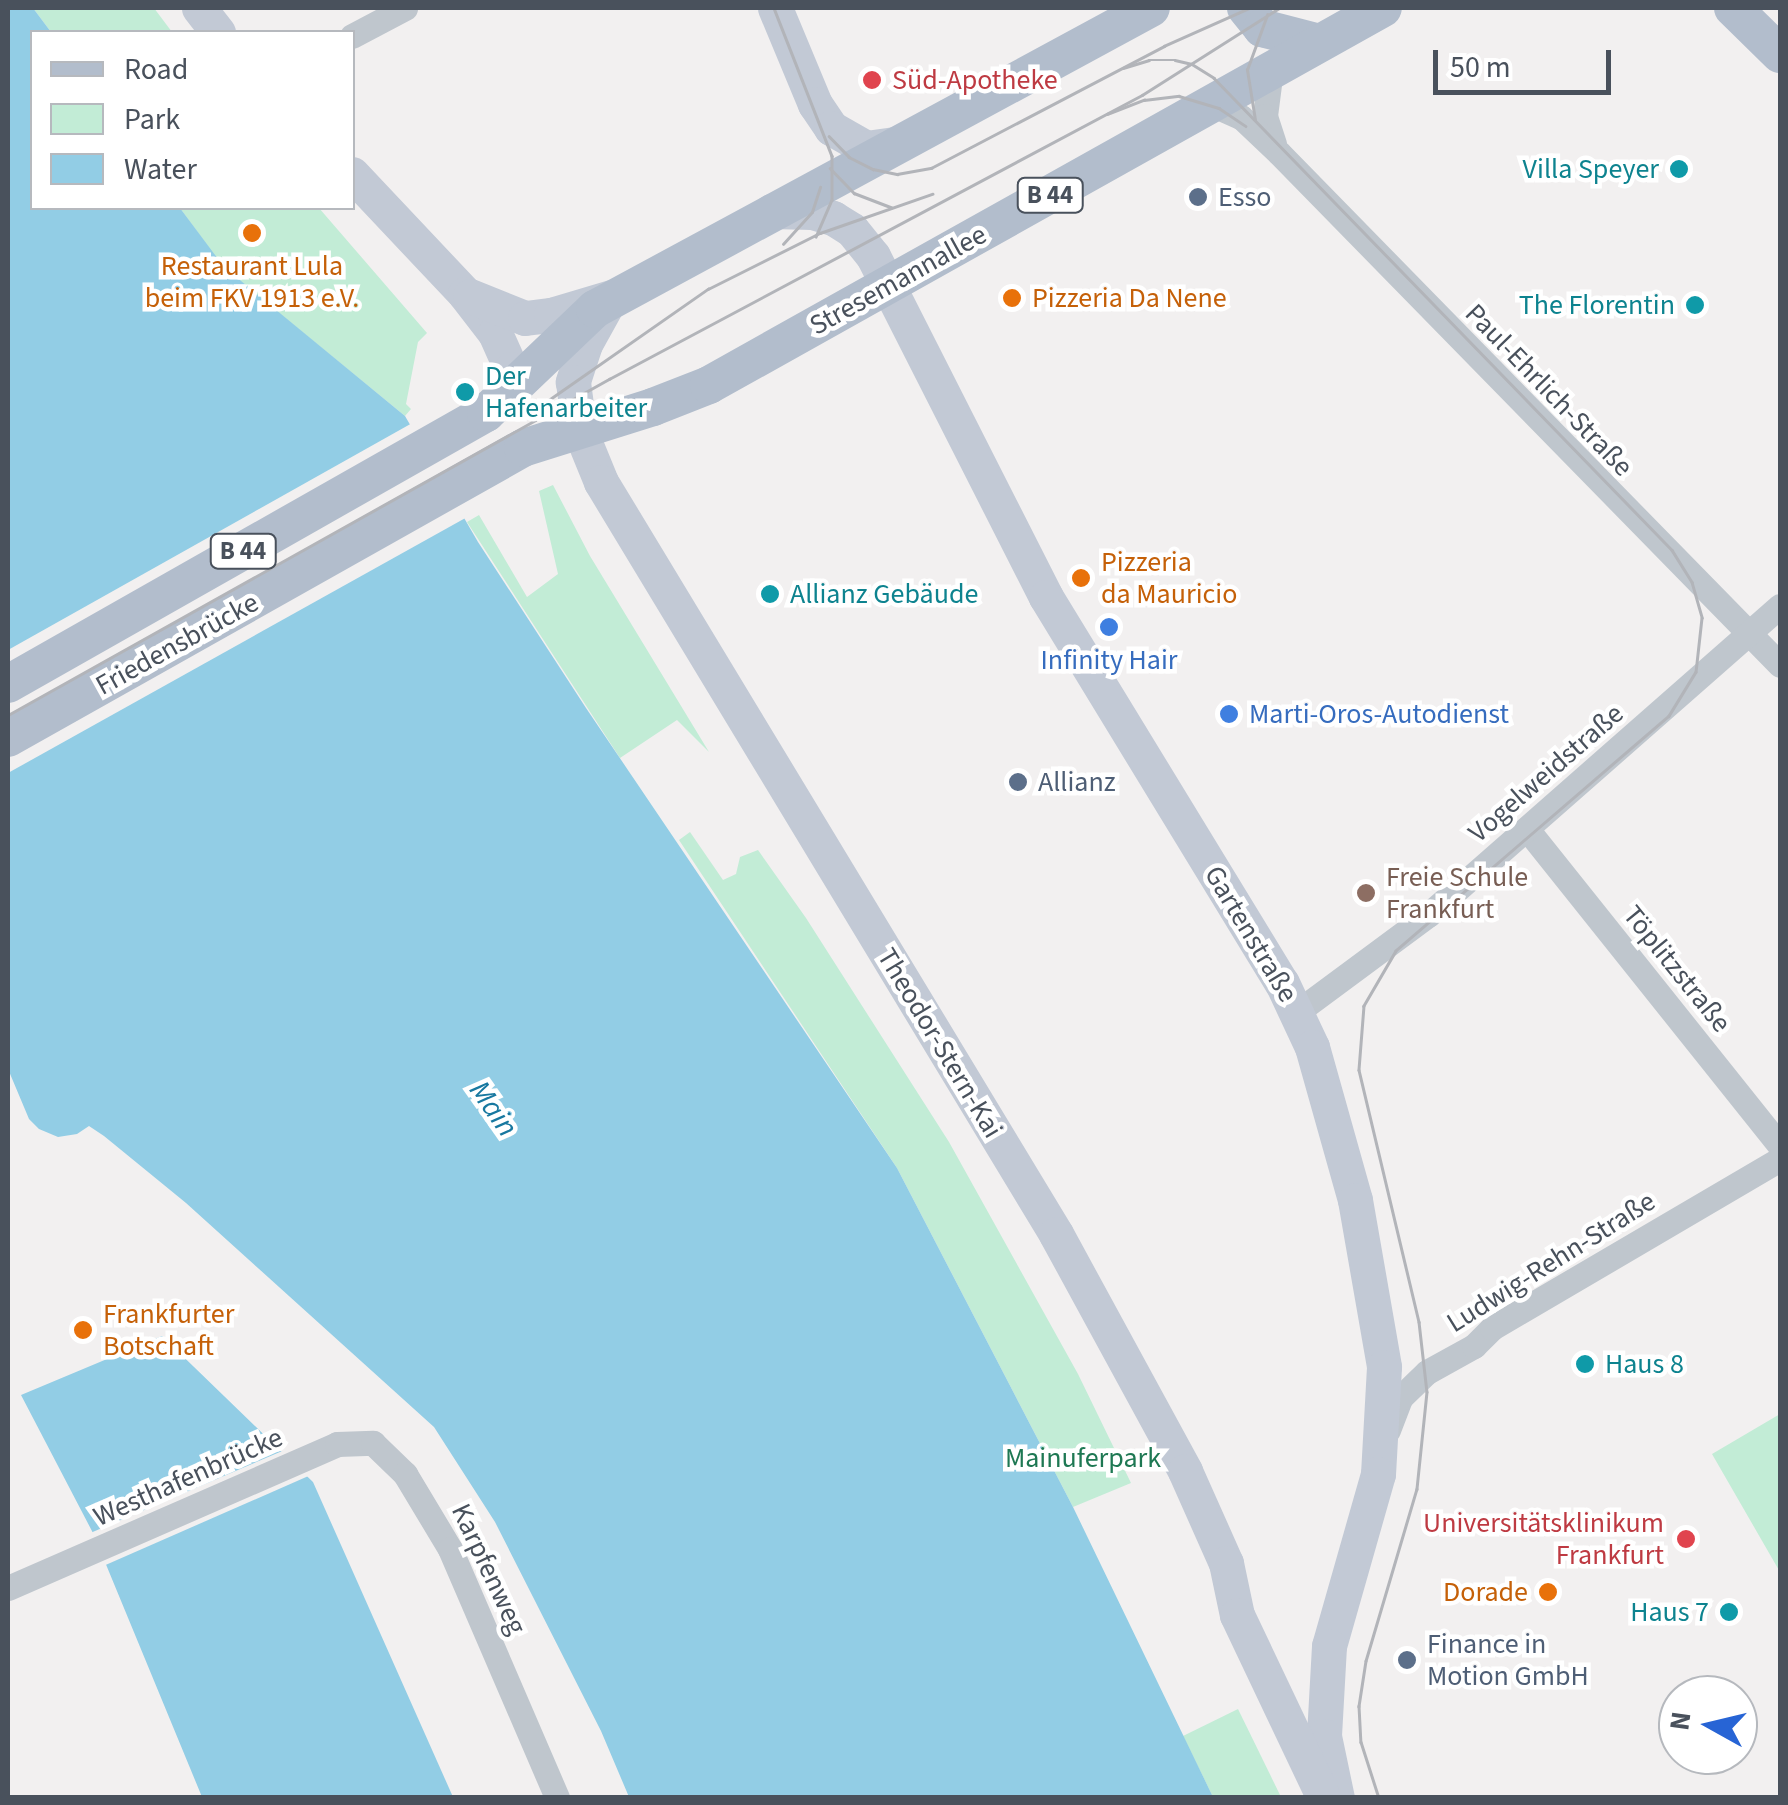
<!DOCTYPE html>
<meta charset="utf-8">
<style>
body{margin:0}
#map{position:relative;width:1788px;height:1805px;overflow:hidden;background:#f2f0f0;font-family:"Source Sans 3",sans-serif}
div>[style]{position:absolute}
.green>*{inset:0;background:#c2ecd6}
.water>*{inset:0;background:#92cde5}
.pier>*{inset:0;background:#f2f0f0}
.street>*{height:25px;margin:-12.5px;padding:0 12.5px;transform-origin:12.5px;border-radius:12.5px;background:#bfc6cd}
.secondary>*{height:35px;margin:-17.5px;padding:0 17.5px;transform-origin:17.5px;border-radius:17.5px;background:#c2c9d5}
.primary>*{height:38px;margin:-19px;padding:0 19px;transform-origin:19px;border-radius:19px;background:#b2bdcc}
.tram>*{height:2.5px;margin:-1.25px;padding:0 1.25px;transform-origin:1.25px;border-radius:1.25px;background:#b2b4b9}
.dots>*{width:28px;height:28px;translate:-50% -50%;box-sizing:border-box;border:5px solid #fff;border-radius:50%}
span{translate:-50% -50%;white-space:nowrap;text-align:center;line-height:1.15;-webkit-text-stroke:9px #fff;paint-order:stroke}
.shield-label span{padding:2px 8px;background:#fff;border:2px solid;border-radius:8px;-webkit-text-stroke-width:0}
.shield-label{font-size:25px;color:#49515c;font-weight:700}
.health-label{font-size:28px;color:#be3a42}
.left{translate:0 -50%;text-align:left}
.right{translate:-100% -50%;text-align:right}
.culture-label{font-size:28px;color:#0d838f}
.service-label{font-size:28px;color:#4e5e75}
.food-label{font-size:28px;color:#c56008}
.street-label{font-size:28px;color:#49515c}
.shop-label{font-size:28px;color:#366cbe}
.education-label{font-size:28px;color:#785e54}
.park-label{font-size:28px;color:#1e7853}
.water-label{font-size:30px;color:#1778a0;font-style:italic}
.frame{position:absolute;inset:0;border:10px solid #49515c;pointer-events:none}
.legend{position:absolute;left:30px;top:30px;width:325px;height:180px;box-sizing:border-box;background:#fff;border:2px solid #b6b9be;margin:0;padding:12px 18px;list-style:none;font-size:30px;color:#49515c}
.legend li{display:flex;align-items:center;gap:20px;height:50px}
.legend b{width:50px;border:2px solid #b6b9be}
.north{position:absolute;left:1658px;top:1675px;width:100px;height:100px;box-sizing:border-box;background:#fff;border:2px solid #b6b9be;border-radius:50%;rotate:278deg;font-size:28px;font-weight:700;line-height:40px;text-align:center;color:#49515c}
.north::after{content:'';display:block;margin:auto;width:35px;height:45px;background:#2764d5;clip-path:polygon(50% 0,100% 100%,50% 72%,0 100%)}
.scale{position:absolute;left:1433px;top:50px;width:178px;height:45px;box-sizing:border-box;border:5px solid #49515c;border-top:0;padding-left:12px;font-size:30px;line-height:35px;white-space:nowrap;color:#49515c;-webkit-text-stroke:8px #fff;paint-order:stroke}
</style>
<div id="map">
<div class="green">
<i style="clip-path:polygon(33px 8px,154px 8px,172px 32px,51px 32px)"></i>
<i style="clip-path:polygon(180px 208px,319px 208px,427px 333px,418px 342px,406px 404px,411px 409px,405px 416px,223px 267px)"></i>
<i style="clip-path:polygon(553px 485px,590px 556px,709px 752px,677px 720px,620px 758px,467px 522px,479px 515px,527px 597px,558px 574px,539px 491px)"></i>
<i style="clip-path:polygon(690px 832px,723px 880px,736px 874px,740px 857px,758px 850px,806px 918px,949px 1142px,1078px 1374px,1131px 1483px,1073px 1507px,897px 1168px,679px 840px)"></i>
<i style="clip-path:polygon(1780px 1414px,1780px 1413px,1780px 1572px,1712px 1454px)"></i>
<i style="clip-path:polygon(1238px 1709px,1281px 1797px,1213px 1797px,1183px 1736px)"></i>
</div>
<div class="water">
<i style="clip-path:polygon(8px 8px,33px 8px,51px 32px,32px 32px,32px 208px,180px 208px,224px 267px,405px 416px,478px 542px,586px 708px,897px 1168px,1073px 1507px,1213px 1797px,629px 1797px,601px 1731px,495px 1522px,434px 1427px,186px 1203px,104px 1136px,89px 1126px,77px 1134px,58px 1137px,39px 1129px,29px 1119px,8px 1069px)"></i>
<i style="clip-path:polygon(162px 1336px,313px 1482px,453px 1797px,202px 1797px,93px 1533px,21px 1395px)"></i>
</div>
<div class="pier">
<i style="clip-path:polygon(414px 422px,469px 516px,8px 773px,8px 650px)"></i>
<i style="clip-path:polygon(287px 1449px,313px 1474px,101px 1567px,88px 1534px)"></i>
</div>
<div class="street">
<i style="left:352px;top:36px;width:60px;rotate:-27.8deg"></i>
<i style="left:1271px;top:69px;width:47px;rotate:97.3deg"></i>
<i style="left:1265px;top:116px;width:29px;rotate:72deg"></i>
<i style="left:1209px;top:103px;width:35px;rotate:24deg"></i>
<i style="left:1241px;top:117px;width:52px;rotate:43.5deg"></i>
<i style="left:1279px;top:153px;width:716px;rotate:45.62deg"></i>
<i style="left:1527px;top:829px;width:406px;rotate:51.4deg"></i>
<i style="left:1297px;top:1012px;width:163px;rotate:-36.5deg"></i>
<i style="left:1428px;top:915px;width:468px;rotate:-41.3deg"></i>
<i style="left:1388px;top:1430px;width:34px;rotate:-69deg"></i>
<i style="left:1400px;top:1398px;width:37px;rotate:-44deg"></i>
<i style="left:1427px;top:1372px;width:54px;rotate:-29deg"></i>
<i style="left:1474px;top:1346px;width:25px;rotate:-45deg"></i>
<i style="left:1492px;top:1328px;width:334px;rotate:-30.4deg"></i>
<i style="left:8px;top:1588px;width:359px;rotate:-23.6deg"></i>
<i style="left:337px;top:1444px;width:36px;rotate:-2deg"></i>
<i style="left:373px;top:1443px;width:45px;rotate:44.1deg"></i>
<i style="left:405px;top:1474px;width:87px;rotate:59deg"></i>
<i style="left:450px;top:1549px;width:271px;rotate:66.7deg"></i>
</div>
<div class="secondary">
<i style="left:199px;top:8px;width:31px;rotate:52deg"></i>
<i style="left:775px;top:8px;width:104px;rotate:67.4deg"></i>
<i style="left:815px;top:104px;width:29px;rotate:56deg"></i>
<i style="left:831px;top:128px;width:40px;rotate:29.7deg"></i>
<i style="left:866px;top:148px;width:36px;rotate:-8deg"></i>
<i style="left:352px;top:174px;width:165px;rotate:46.7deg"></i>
<i style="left:465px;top:294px;width:49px;rotate:52.4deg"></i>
<i style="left:495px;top:333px;width:39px;rotate:66deg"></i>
<i style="left:511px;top:369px;width:19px;rotate:96deg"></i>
<i style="left:509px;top:388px;width:16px;rotate:120deg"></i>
<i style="left:771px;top:211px;width:41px;rotate:1.4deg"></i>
<i style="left:812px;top:212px;width:22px;rotate:16deg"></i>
<i style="left:833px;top:218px;width:22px;rotate:32deg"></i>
<i style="left:852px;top:230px;width:33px;rotate:51deg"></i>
<i style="left:873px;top:256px;width:382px;rotate:63.1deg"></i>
<i style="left:1046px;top:597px;width:452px;rotate:58.6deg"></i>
<i style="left:1282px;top:983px;width:71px;rotate:64.9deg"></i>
<i style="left:1312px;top:1047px;width:159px;rotate:74.3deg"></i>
<i style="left:1355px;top:1200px;width:169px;rotate:80.1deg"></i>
<i style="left:1384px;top:1367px;width:107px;rotate:93.2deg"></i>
<i style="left:1378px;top:1474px;width:179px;rotate:105.9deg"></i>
<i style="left:1329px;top:1646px;width:90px;rotate:93.2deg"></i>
<i style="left:1324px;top:1736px;width:63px;rotate:78.2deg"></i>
<i style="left:470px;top:296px;width:59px;rotate:21.8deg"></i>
<i style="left:525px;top:318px;width:26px;rotate:-7deg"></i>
<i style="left:551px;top:315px;width:63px;rotate:-16.7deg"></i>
<i style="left:606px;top:306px;width:43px;rotate:118.9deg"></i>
<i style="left:585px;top:344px;width:40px;rotate:108deg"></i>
<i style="left:573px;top:382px;width:46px;rotate:82.6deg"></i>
<i style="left:579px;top:428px;width:58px;rotate:67.8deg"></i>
<i style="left:601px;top:482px;width:879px;rotate:58.82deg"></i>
<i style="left:1056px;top:1234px;width:270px;rotate:61.4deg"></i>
<i style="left:1185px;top:1471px;width:101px;rotate:66deg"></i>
<i style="left:1226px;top:1563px;width:53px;rotate:78.1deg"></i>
<i style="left:1237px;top:1615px;width:196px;rotate:64.6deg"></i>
</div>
<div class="primary">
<i style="left:1246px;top:8px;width:26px;rotate:51deg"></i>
<i style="left:1262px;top:28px;width:59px;rotate:14.7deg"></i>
<i style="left:1733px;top:8px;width:66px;rotate:44.4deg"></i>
<i style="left:8px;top:684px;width:549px;rotate:-29.55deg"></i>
<i style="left:486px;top:413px;width:151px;rotate:-43.7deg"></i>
<i style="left:595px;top:309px;width:632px;rotate:-28.43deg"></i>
<i style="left:8px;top:738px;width:591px;rotate:-29.38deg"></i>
<i style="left:523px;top:448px;width:136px;rotate:-17.5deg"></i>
<i style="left:653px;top:407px;width:60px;rotate:-21.4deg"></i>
<i style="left:709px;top:385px;width:772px;rotate:-29.22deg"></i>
</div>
<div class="tram">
<i style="left:774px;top:8px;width:159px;rotate:68.6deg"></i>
<i style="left:832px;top:156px;width:44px;rotate:90deg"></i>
<i style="left:832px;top:200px;width:40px;rotate:113.4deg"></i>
<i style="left:1123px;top:68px;width:27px;rotate:-17deg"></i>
<i style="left:1149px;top:60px;width:26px"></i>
<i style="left:1175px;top:60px;width:17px;rotate:13deg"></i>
<i style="left:1192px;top:64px;width:26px;rotate:32deg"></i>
<i style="left:1214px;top:78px;width:658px;rotate:45.86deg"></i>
<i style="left:1672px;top:550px;width:38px;rotate:58deg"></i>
<i style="left:1692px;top:582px;width:37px;rotate:74deg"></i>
<i style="left:1702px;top:618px;width:54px;rotate:96.3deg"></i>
<i style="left:1696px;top:672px;width:52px;rotate:121.5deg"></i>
<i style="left:1669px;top:716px;width:360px;rotate:139.3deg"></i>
<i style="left:1396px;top:951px;width:64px;rotate:120.2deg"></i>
<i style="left:1364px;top:1006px;width:64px;rotate:94.5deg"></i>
<i style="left:1359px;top:1070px;width:259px;rotate:76.6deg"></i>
<i style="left:1419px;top:1322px;width:70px;rotate:83.5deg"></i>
<i style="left:1427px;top:1392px;width:98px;rotate:95.9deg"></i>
<i style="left:1417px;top:1489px;width:179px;rotate:106.5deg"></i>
<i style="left:1366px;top:1661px;width:46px;rotate:98.8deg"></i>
<i style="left:1359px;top:1706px;width:36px;rotate:87deg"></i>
<i style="left:1361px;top:1742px;width:59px;rotate:72.2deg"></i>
<i style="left:1107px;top:114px;width:40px;rotate:-21deg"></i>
<i style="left:1144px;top:100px;width:35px;rotate:-7deg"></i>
<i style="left:1179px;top:96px;width:42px;rotate:16.7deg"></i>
<i style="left:1219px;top:108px;width:32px;rotate:34deg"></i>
<i style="left:1255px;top:120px;width:51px;rotate:-99.1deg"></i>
<i style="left:1247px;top:70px;width:59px;rotate:-70deg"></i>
<i style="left:829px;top:136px;width:29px;rotate:46deg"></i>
<i style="left:849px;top:157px;width:27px;rotate:27deg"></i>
<i style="left:873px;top:169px;width:25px;rotate:12deg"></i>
<i style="left:897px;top:174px;width:35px;rotate:-10deg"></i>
<i style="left:931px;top:168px;width:263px;rotate:-27.6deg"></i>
<i style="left:1164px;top:46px;width:93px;rotate:-24.1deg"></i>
<i style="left:830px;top:168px;width:35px;rotate:46deg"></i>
<i style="left:854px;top:193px;width:40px;rotate:21deg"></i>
<i style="left:783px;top:244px;width:43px;rotate:-47.8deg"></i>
<i style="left:812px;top:212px;width:26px;rotate:-72deg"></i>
<i style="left:540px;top:406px;width:205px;rotate:-34.9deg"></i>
<i style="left:708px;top:289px;width:125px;rotate:-26.6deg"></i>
<i style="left:820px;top:233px;width:119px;rotate:-19.2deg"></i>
<i style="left:8px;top:715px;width:689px;rotate:-29.21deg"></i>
<i style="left:609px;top:379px;width:604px;rotate:-28.05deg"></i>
<i style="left:1142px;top:95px;width:162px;rotate:-32.4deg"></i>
</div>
<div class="dots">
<i style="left:872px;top:80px;background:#e0444e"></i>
<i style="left:1679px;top:169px;background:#0f9aa8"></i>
<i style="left:1198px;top:197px;background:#5c6f8a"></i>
<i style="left:252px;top:233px;background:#e8710a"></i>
<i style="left:1012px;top:298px;background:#e8710a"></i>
<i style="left:1695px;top:305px;background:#0f9aa8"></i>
<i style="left:465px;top:392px;background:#0f9aa8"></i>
<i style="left:1081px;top:578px;background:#e8710a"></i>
<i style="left:770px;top:594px;background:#0f9aa8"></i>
<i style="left:1109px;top:627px;background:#3f7fe0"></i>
<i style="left:1229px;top:714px;background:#3f7fe0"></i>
<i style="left:1018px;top:782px;background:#5c6f8a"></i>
<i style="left:1366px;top:893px;background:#8d6e63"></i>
<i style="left:83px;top:1330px;background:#e8710a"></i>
<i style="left:1585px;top:1364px;background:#0f9aa8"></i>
<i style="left:1686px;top:1539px;background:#e0444e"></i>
<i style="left:1548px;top:1592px;background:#e8710a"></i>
<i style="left:1729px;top:1612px;background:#0f9aa8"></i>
<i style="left:1407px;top:1660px;background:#5c6f8a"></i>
</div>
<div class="shield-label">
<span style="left:1050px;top:195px">B 44</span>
<span style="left:243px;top:551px">B 44</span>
</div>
<div class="health-label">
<span class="left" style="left:892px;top:80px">Süd-Apotheke</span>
<span class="right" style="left:1664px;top:1539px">Universitätsklinikum<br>Frankfurt</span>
</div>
<div class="culture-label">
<span class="right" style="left:1659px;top:169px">Villa Speyer</span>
<span class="right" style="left:1675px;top:305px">The Florentin</span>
<span class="left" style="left:485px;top:392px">Der<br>Hafenarbeiter</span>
<span class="left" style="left:790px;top:594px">Allianz Gebäude</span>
<span class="left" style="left:1605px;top:1364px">Haus 8</span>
<span class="right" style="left:1709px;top:1612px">Haus 7</span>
</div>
<div class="service-label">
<span class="left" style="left:1218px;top:197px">Esso</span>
<span class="left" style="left:1038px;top:782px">Allianz</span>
<span class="left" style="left:1427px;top:1660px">Finance in<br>Motion GmbH</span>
</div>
<div class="food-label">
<span style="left:252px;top:282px">Restaurant Lula<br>beim FKV 1913 e.V.</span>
<span class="left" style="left:1032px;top:298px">Pizzeria Da Nene</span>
<span class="left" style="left:1101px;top:578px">Pizzeria<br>da Mauricio</span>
<span class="left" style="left:103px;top:1330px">Frankfurter<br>Botschaft</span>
<span class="right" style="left:1528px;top:1592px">Dorade</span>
</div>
<div class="street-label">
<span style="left:898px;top:280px;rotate:-29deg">Stresemannallee</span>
<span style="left:1549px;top:390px;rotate:46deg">Paul-Ehrlich-Straße</span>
<span style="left:177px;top:644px;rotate:-29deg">Friedensbrücke</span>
<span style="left:1546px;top:773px;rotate:-41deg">Vogelweidstraße</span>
<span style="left:1251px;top:934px;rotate:59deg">Gartenstraße</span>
<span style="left:1677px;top:969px;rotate:51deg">Töplitzstraße</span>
<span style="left:940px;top:1043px;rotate:59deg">Theodor-Stern-Kai</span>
<span style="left:1551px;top:1262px;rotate:-32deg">Ludwig-Rehn-Straße</span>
<span style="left:188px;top:1477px;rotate:-24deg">Westhafenbrücke</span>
<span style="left:489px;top:1569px;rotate:65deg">Karpfenweg</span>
</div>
<div class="shop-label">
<span style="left:1109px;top:660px">Infinity Hair</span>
<span class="left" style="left:1249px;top:714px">Marti-Oros-Autodienst</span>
</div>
<div class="education-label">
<span class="left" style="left:1386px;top:893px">Freie Schule<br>Frankfurt</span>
</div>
<div class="park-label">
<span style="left:1083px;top:1458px">Mainuferpark</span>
</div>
<div class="water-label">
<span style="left:493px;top:1109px;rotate:55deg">Main</span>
</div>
<div class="frame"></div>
<ul class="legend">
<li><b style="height:12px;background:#b2bdcc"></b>Road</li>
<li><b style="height:28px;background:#c2ecd6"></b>Park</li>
<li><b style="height:28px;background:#92cde5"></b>Water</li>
</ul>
<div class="north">N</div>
<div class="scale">50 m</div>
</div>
